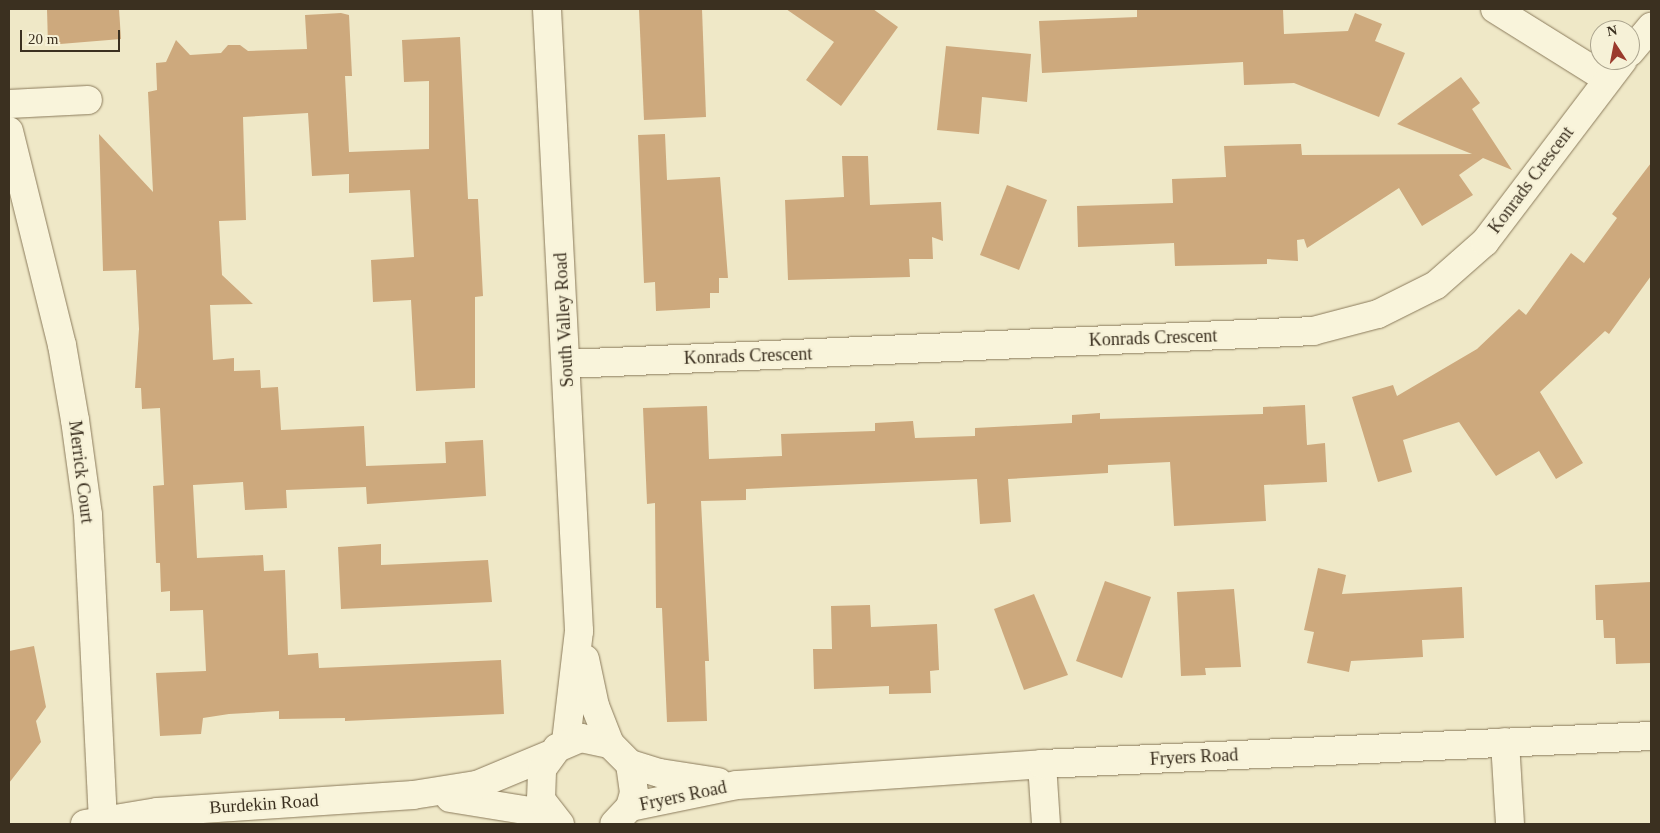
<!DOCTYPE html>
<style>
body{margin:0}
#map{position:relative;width:1660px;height:833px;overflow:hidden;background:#efe8c7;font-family:"Times New Roman",serif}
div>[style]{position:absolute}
.building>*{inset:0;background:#cda97d}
.roads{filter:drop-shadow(0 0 1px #8b7b5c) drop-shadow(0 0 1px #8b7b5c)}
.minor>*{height:28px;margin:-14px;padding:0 14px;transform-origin:14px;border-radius:14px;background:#f9f4db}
.tertiary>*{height:28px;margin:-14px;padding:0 14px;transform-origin:14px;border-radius:14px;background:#f9f4db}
.secondary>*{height:28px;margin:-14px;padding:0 14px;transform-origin:14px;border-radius:14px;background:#f9f4db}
span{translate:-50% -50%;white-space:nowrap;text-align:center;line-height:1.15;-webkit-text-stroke:4px #f6f1d7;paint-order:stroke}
.street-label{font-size:18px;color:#3b3020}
.frame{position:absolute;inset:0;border:10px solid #3b3020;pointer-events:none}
.north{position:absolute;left:1590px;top:20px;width:50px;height:50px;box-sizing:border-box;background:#f6f1d7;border:1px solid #aba48e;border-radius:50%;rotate:349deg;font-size:14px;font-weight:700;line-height:20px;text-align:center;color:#3b3020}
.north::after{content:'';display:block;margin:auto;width:18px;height:22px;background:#9a3a2c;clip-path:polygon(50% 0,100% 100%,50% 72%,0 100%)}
.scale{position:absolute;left:20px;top:30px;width:100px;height:22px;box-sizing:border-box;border:2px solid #3b3020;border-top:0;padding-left:6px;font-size:15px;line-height:18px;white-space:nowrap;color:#3b3020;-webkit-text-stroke:4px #f6f1d7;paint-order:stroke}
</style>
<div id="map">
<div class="building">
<i style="clip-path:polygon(47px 9px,119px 9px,121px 39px,48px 45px)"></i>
<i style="clip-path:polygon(639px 9px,702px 9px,706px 117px,644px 120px)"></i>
<i style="clip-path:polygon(786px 9px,873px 9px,898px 27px,841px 106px,806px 80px,834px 42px)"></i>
<i style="clip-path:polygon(1137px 9px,1283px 9px,1284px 34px,1348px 31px,1355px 13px,1382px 24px,1375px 41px,1405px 53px,1379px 117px,1294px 83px,1244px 85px,1243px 62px,1042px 73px,1039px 21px,1137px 17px)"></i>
<i style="clip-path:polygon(341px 13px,349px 15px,352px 76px,345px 76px,349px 152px,429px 149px,429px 81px,404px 82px,402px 40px,460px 37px,468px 199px,478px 199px,483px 296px,475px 297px,475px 388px,416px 391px,411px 300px,373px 302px,371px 260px,414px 257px,410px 190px,349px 193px,349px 174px,312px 176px,308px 113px,243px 117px,246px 220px,219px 221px,222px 275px,253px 304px,210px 305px,213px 360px,234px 358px,234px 371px,260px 370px,261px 388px,278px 387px,281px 430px,364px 426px,366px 466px,446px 463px,445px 442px,483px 440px,486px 496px,367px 504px,366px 487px,286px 490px,287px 508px,245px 510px,243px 482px,193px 485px,197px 558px,263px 555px,264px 571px,285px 570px,288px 655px,318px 653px,319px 668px,501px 660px,504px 714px,345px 721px,345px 718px,279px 719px,279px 711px,229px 714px,203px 718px,201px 734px,160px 736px,156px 673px,206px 671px,203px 610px,170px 611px,170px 591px,161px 592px,160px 563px,156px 563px,153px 486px,164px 485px,160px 408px,142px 409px,141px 388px,135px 388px,139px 329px,136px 270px,103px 271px,99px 134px,153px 192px,148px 92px,157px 90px,156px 63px,166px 62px,176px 40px,190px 55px,221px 53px,228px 45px,240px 45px,248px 51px,307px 49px,305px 15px)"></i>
<i style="clip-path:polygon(946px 46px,1031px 54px,1027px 102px,982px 97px,979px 134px,937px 130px)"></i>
<i style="clip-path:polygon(1461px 77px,1480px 103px,1472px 109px,1512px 170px,1483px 158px,1459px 175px,1473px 195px,1422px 226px,1399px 188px,1307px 248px,1304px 239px,1297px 240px,1298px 261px,1267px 259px,1267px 264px,1175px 266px,1174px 243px,1078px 247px,1077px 206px,1173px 203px,1172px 179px,1226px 177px,1224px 146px,1301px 144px,1302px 155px,1472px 154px,1397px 124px)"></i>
<i style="clip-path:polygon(665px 134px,667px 180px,720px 177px,728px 278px,719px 278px,719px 293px,710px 293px,710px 308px,656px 311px,655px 282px,644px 283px,638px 135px)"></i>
<i style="clip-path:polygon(842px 156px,868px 156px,870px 205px,941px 202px,943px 241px,932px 237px,933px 259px,909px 259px,910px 277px,788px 280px,785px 200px,844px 197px)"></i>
<i style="clip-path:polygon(1651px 163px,1651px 276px,1609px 334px,1605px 331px,1540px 392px,1583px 463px,1556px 479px,1539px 451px,1496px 476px,1459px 422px,1403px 440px,1412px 472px,1378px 482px,1352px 397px,1393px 385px,1397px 396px,1477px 349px,1519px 309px,1526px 315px,1571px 253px,1584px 263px,1617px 218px,1612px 214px)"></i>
<i style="clip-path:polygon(1007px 185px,1047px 200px,1019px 270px,980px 255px)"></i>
<i style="clip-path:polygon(1305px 405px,1307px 445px,1325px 443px,1327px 482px,1264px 485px,1266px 521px,1174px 526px,1170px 462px,1108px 465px,1108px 473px,1008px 479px,1011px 522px,980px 524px,977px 479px,746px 489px,746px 500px,701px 501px,709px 661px,705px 661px,707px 721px,667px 722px,662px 608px,656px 608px,655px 503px,647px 504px,643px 408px,707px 406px,709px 459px,782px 456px,781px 434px,875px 431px,875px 423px,913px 421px,915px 438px,975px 436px,975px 428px,1072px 423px,1072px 415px,1100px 413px,1100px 419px,1263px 414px,1263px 407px)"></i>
<i style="clip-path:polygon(381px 544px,381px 565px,488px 560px,492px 602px,341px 609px,338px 547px)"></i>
<i style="clip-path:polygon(1318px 568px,1346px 575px,1342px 594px,1462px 587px,1464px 638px,1422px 640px,1423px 657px,1351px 661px,1349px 672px,1307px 663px,1314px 632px,1304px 630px)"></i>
<i style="clip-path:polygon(1105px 581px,1151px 597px,1122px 678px,1076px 661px)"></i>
<i style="clip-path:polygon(1651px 582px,1651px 663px,1616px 664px,1615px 638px,1604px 638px,1603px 620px,1596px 620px,1595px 585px)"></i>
<i style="clip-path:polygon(1234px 589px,1241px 667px,1205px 668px,1206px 675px,1181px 676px,1177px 592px)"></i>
<i style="clip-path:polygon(1034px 594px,1068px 675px,1024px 690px,994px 609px)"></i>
<i style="clip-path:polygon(870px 605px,871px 627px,937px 624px,939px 670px,930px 671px,931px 693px,889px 694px,889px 686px,814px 689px,813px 649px,832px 649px,831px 606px)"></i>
<i style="clip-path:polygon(34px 646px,46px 707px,36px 721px,41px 742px,9px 783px,9px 651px)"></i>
</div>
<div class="roads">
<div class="minor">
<i style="left:1495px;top:9px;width:132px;rotate:32deg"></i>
<i style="left:1630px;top:52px;width:33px;rotate:-50deg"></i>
<i style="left:9px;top:104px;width:79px;rotate:-2.9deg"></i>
<i style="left:9px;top:131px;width:220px;rotate:76.1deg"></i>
<i style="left:62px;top:345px;width:76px;rotate:80.2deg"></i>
<i style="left:75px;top:420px;width:96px;rotate:82.2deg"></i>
<i style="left:88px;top:515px;width:305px;rotate:87.2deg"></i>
<i style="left:567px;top:364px;width:747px;rotate:-2.53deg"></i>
<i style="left:1313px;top:331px;width:67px;rotate:-14.7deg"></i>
<i style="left:1378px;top:314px;width:65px;rotate:-26.6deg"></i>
<i style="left:1436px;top:285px;width:65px;rotate:-41.3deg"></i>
<i style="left:1485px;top:242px;width:228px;rotate:-52.8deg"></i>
<i style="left:1505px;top:742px;width:82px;rotate:86.5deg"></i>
<i style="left:1042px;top:764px;width:60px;rotate:86.2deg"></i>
</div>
<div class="tertiary">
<i style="left:630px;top:764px;width:31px;rotate:17deg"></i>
<i style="left:660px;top:773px;width:59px;rotate:8.8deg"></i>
<i style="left:450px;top:798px;width:100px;rotate:9.2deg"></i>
<i style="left:630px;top:807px;width:109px;rotate:-11.6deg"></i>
<i style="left:737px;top:785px;width:306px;rotate:-3.9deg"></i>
<i style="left:1042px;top:764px;width:610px;rotate:-2.63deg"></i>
<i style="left:85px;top:824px;width:73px;rotate:-9.5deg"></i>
<i style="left:157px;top:812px;width:257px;rotate:-3.8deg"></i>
<i style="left:413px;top:795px;width:65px;rotate:-8.9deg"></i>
<i style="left:477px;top:785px;width:78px;rotate:-22.6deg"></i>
</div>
<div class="secondary">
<i style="left:547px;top:9px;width:623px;rotate:87.05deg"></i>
<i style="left:579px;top:631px;width:112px;rotate:96.7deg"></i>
<i style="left:585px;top:659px;width:48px;rotate:78deg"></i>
<i style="left:595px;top:706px;width:41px;rotate:68.5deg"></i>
<i style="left:560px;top:824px;width:31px;rotate:-128deg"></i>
<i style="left:541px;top:800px;width:31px;rotate:-88deg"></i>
<i style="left:542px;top:769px;width:26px;rotate:-54deg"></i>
<i style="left:557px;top:748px;width:26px;rotate:-23deg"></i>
<i style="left:581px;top:738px;width:30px;rotate:12deg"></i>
<i style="left:610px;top:744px;width:28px;rotate:45deg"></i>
<i style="left:630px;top:764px;width:29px;rotate:82deg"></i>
<i style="left:634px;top:793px;width:15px;rotate:106deg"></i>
<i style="left:630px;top:807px;width:23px;rotate:133deg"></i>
</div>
</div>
<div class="street-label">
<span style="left:1531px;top:180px;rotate:-53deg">Konrads Crescent</span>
<span style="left:564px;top:320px;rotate:-93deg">South Valley Road</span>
<span style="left:1153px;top:338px;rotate:-2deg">Konrads Crescent</span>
<span style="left:748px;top:356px;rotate:-2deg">Konrads Crescent</span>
<span style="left:81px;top:472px;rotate:83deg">Merrick Court</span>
<span style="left:1194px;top:757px;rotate:-3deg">Fryers Road</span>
<span style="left:683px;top:796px;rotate:-12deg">Fryers Road</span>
<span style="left:264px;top:804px;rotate:-4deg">Burdekin Road</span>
</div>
<div class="frame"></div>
<div class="north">N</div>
<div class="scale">20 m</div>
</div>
